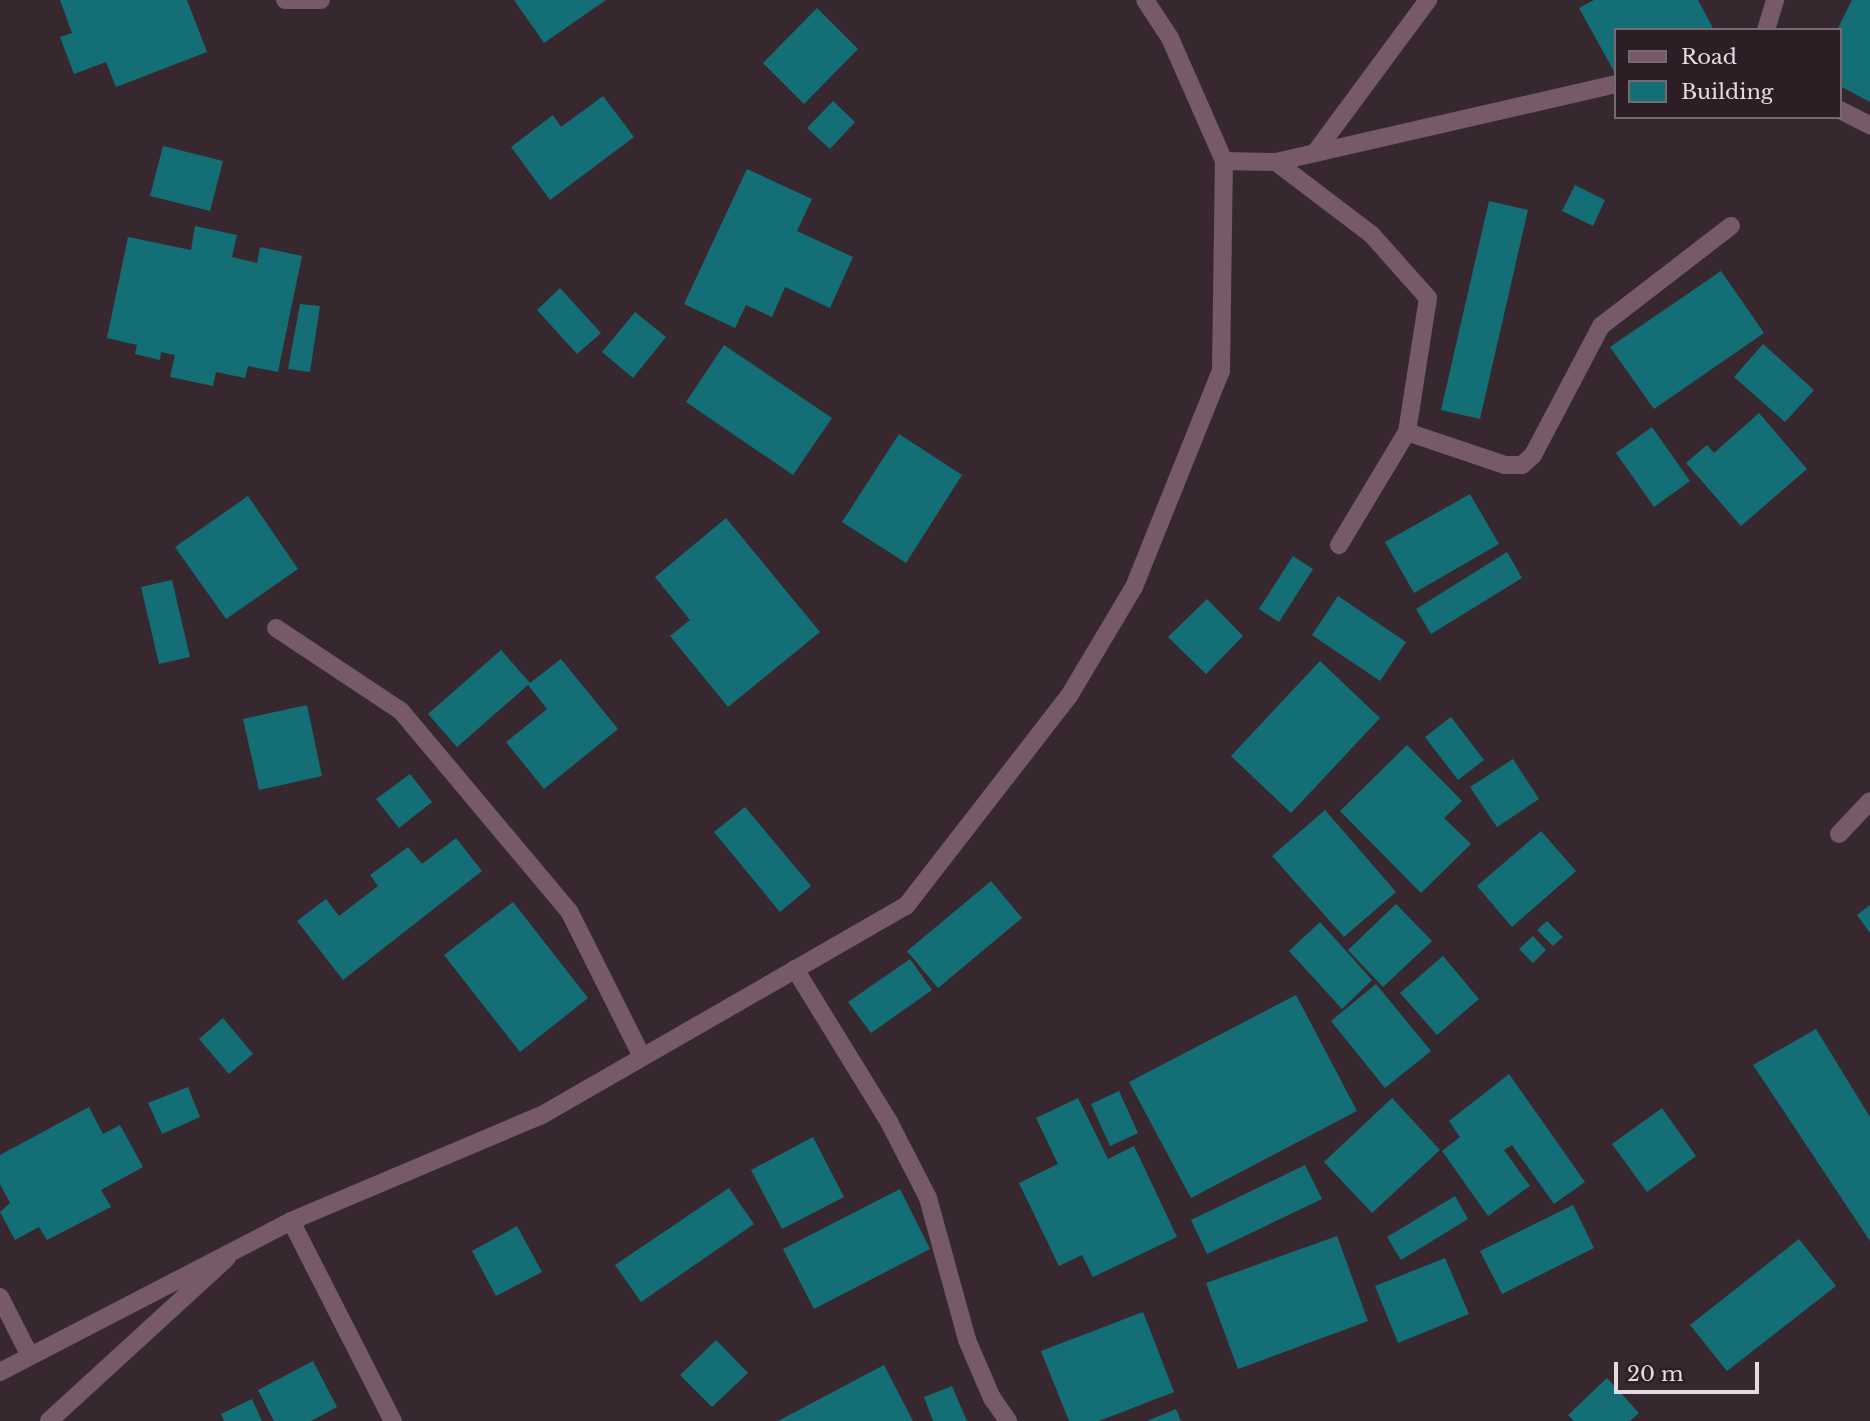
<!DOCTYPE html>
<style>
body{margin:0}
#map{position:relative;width:1870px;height:1421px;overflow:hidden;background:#372830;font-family:"Libre Baskerville",serif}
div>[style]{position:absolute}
.building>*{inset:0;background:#136f75}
.minor>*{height:18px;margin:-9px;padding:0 9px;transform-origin:9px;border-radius:9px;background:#775a69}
.tertiary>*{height:18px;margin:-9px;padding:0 9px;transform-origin:9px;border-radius:9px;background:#775a69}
span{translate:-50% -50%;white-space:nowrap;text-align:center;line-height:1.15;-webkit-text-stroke:7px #2d1e26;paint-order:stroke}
.legend{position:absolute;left:1614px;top:28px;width:228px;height:91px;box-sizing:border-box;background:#2d1e26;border:2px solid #766970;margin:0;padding:9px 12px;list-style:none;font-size:21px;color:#e4dadf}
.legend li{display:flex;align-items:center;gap:14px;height:35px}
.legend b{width:35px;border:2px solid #766970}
.scale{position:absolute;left:1614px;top:1362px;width:145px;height:32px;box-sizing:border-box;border:4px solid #e4dadf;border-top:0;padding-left:9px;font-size:21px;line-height:24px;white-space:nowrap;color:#e4dadf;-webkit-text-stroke:5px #2d1e26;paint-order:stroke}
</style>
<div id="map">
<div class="building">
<i style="clip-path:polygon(60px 0,187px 0,207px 52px,116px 87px,106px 62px,74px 74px,60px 37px,72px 33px)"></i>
<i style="clip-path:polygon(514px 0,606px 0,544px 43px)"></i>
<i style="clip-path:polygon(1594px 0,1698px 0,1714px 30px,1616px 30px,1616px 75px,1579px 8px)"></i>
<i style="clip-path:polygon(1852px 0,1870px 0,1870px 102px,1840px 86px,1840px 30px,1837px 30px)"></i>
<i style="clip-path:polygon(817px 8px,858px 49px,804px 104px,763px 63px)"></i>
<i style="clip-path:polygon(603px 96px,634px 137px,550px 200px,511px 147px,553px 115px,561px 127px)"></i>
<i style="clip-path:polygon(833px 101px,855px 122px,830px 149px,807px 128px)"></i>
<i style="clip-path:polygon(163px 146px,223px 161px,210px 211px,150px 196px)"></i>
<i style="clip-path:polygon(747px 169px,812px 199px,797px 231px,853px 257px,830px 308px,785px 287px,772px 317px,746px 305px,735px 328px,684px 304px)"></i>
<i style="clip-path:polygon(1575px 185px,1605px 200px,1593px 226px,1562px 211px)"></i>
<i style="clip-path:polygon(1489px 201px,1528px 210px,1480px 419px,1441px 410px)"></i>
<i style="clip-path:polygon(195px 226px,237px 235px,232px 257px,257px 263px,260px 247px,302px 256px,278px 372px,248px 366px,245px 378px,216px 372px,213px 386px,170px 377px,175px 355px,161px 352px,160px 360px,135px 354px,137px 345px,107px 338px,128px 237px,191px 250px)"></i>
<i style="clip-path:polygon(1721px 271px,1764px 333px,1654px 409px,1610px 347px)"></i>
<i style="clip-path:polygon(560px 288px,601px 333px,577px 354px,537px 310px)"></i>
<i style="clip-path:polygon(300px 304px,320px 306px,310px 372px,288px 369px)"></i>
<i style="clip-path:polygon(635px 312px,666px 337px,633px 378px,602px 352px)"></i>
<i style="clip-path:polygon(1763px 344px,1814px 390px,1785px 422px,1734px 377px)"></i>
<i style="clip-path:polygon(724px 345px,832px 418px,793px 475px,686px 402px)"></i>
<i style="clip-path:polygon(1759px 413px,1807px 469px,1741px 526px,1686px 463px,1707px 445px,1714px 453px)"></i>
<i style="clip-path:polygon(1652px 427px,1690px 481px,1654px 507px,1616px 453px)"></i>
<i style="clip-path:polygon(899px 434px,962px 475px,906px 563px,842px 522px)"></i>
<i style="clip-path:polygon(1470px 494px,1499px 544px,1414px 593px,1385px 542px)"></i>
<i style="clip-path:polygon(248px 496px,298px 569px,226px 619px,175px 547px)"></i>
<i style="clip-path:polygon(726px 518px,820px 632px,728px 707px,670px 636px,690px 620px,655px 577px)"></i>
<i style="clip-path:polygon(1507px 552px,1522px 578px,1431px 634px,1416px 609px)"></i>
<i style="clip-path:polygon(1293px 556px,1313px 569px,1279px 622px,1259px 609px)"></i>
<i style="clip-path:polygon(172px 580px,190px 657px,159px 664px,141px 587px)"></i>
<i style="clip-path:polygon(1338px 596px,1406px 642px,1380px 681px,1312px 635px)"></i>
<i style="clip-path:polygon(1207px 599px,1243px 636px,1206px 674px,1168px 637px)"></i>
<i style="clip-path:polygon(501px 650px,530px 683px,561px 659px,618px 729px,544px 789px,506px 742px,547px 709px,528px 685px,457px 747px,428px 714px)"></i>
<i style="clip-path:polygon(1320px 661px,1380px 718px,1291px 813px,1231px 756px)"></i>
<i style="clip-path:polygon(307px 705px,322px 776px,259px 790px,243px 719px)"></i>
<i style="clip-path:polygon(1451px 717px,1484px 760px,1458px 780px,1425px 737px)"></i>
<i style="clip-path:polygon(1407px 745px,1462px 801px,1444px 818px,1471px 844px,1421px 893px,1340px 811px)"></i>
<i style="clip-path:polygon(1513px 759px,1539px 799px,1497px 827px,1470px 787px)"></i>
<i style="clip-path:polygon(410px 774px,432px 802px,399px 828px,376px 799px)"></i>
<i style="clip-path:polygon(745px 807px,811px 886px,780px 912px,714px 832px)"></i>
<i style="clip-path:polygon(1325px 810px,1396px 892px,1344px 937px,1272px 856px)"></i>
<i style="clip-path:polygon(1541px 831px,1576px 871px,1512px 927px,1477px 886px)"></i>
<i style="clip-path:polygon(456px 838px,482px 871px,343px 980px,297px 921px,326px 899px,339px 916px,378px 886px,370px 875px,408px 847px,422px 864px)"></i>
<i style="clip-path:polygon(991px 881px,1022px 918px,938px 988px,907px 951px)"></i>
<i style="clip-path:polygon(513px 902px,588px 998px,520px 1052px,444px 955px)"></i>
<i style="clip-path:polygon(1396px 904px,1432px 941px,1383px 987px,1348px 950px)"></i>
<i style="clip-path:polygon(1870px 905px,1870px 933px,1857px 915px)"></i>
<i style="clip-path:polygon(1547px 921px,1563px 937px,1553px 946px,1537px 930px)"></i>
<i style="clip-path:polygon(1320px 922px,1372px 980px,1342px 1009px,1289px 951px)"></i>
<i style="clip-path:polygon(1533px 936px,1546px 950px,1533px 963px,1519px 949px)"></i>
<i style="clip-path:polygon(1443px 956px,1479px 999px,1437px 1035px,1400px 993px)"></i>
<i style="clip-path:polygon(910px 959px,932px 990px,871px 1033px,848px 1002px)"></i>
<i style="clip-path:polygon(1376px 984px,1431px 1051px,1385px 1088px,1331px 1021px)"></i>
<i style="clip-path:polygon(1296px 995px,1357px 1111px,1191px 1198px,1129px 1082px)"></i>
<i style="clip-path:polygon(223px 1018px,253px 1054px,229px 1074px,199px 1039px)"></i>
<i style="clip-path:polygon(1816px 1029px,1870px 1117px,1870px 1241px,1753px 1065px)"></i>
<i style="clip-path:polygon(1509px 1074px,1585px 1182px,1554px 1204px,1512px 1145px,1504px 1150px,1530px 1186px,1488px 1216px,1442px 1151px,1460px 1137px,1449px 1121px)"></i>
<i style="clip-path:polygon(188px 1087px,200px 1117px,162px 1134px,148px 1103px)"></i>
<i style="clip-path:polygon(1119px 1091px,1138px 1133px,1110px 1146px,1091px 1104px)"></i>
<i style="clip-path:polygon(1078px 1098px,1108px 1159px,1134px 1146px,1177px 1237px,1093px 1277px,1082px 1255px,1059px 1266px,1019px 1183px,1058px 1164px,1036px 1118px)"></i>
<i style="clip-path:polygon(1392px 1098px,1440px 1150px,1372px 1213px,1324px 1162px)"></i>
<i style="clip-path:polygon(89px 1107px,103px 1134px,120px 1125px,143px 1167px,101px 1190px,111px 1207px,47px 1240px,39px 1227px,15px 1240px,0 1212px,10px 1203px,0 1184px,0 1155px)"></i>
<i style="clip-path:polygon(1662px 1108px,1696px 1156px,1647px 1192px,1612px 1144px)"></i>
<i style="clip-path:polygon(813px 1137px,844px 1197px,782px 1229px,751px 1170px)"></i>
<i style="clip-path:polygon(1305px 1165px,1322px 1199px,1207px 1254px,1191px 1220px)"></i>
<i style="clip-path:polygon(729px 1188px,754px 1224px,641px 1302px,615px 1265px)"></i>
<i style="clip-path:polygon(900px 1189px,930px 1249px,814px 1309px,783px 1249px)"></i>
<i style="clip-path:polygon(1455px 1196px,1468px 1219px,1401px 1260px,1387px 1237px)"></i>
<i style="clip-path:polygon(1573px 1205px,1594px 1248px,1502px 1294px,1480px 1251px)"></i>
<i style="clip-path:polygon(517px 1226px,542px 1272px,496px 1296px,472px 1251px)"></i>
<i style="clip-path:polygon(1337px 1236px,1368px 1321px,1238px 1369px,1206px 1283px)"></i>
<i style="clip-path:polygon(1799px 1239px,1836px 1286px,1727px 1371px,1690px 1325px)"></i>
<i style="clip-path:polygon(1445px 1258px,1469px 1314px,1398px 1343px,1375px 1286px)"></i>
<i style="clip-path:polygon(1143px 1312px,1174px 1392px,1099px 1421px,1069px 1421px,1041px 1351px)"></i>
<i style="clip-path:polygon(716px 1340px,748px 1373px,712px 1407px,680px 1375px)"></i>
<i style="clip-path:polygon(313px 1361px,337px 1407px,311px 1421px,274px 1421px,258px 1390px)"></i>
<i style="clip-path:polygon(884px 1365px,913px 1421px,778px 1421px)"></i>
<i style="clip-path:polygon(1607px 1378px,1639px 1413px,1630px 1421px,1574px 1421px,1568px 1415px)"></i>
<i style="clip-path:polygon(952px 1386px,967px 1421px,933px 1421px,924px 1397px)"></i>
<i style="clip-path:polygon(252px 1399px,262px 1421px,224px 1421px,221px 1414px)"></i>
<i style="clip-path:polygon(1176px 1409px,1181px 1421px,1147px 1421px)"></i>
</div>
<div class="minor">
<i style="left:285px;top:0;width:36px"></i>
<i style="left:1766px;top:30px;width:31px;rotate:-73deg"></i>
<i style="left:1840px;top:110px;width:34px;rotate:27deg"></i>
<i style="left:1317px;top:150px;width:187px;rotate:-53.5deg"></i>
<i style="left:1224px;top:161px;width:52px;rotate:1.1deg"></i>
<i style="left:1276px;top:162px;width:349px;rotate:-12.9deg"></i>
<i style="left:1276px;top:162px;width:121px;rotate:37.2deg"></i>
<i style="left:1372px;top:235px;width:84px;rotate:48.4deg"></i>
<i style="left:1428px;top:298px;width:136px;rotate:98.9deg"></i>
<i style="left:1407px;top:432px;width:132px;rotate:121deg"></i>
<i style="left:1407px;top:432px;width:103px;rotate:18.6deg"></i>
<i style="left:1505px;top:465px;width:17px"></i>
<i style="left:1522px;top:465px;width:15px;rotate:-42deg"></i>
<i style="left:1533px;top:455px;width:146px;rotate:-62.2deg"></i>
<i style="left:1601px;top:326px;width:164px;rotate:-37.6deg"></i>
<i style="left:276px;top:628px;width:150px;rotate:33.6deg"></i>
<i style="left:401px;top:711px;width:261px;rotate:50deg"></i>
<i style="left:569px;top:911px;width:163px;rotate:63.4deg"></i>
<i style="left:1839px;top:834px;width:45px;rotate:-46.8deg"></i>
<i style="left:795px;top:969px;width:180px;rotate:58.4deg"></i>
<i style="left:889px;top:1122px;width:85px;rotate:62.8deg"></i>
<i style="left:928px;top:1198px;width:147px;rotate:74.6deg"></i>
<i style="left:967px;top:1340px;width:63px;rotate:66.7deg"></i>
<i style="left:992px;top:1398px;width:28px;rotate:55deg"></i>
<i style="left:291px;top:1221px;width:225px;rotate:63deg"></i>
<i style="left:0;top:1297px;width:66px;rotate:63deg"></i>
<i style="left:49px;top:1421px;width:241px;rotate:-42.5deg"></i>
</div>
<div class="tertiary">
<i style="left:0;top:1372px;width:328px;rotate:-27.4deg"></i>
<i style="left:291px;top:1221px;width:272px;rotate:-22.9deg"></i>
<i style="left:542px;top:1115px;width:420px;rotate:-29.9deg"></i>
<i style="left:906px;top:906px;width:266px;rotate:-52.2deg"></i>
<i style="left:1069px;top:696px;width:127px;rotate:-59.2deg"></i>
<i style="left:1134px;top:587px;width:233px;rotate:-68.1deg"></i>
<i style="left:1221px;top:371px;width:210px;rotate:-89.2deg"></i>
<i style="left:1224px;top:161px;width:134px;rotate:-113.7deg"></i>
<i style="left:1170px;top:38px;width:45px;rotate:-123.3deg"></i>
</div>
<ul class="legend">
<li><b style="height:9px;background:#775a69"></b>Road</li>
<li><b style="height:19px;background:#136f75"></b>Building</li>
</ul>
<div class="scale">20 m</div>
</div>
